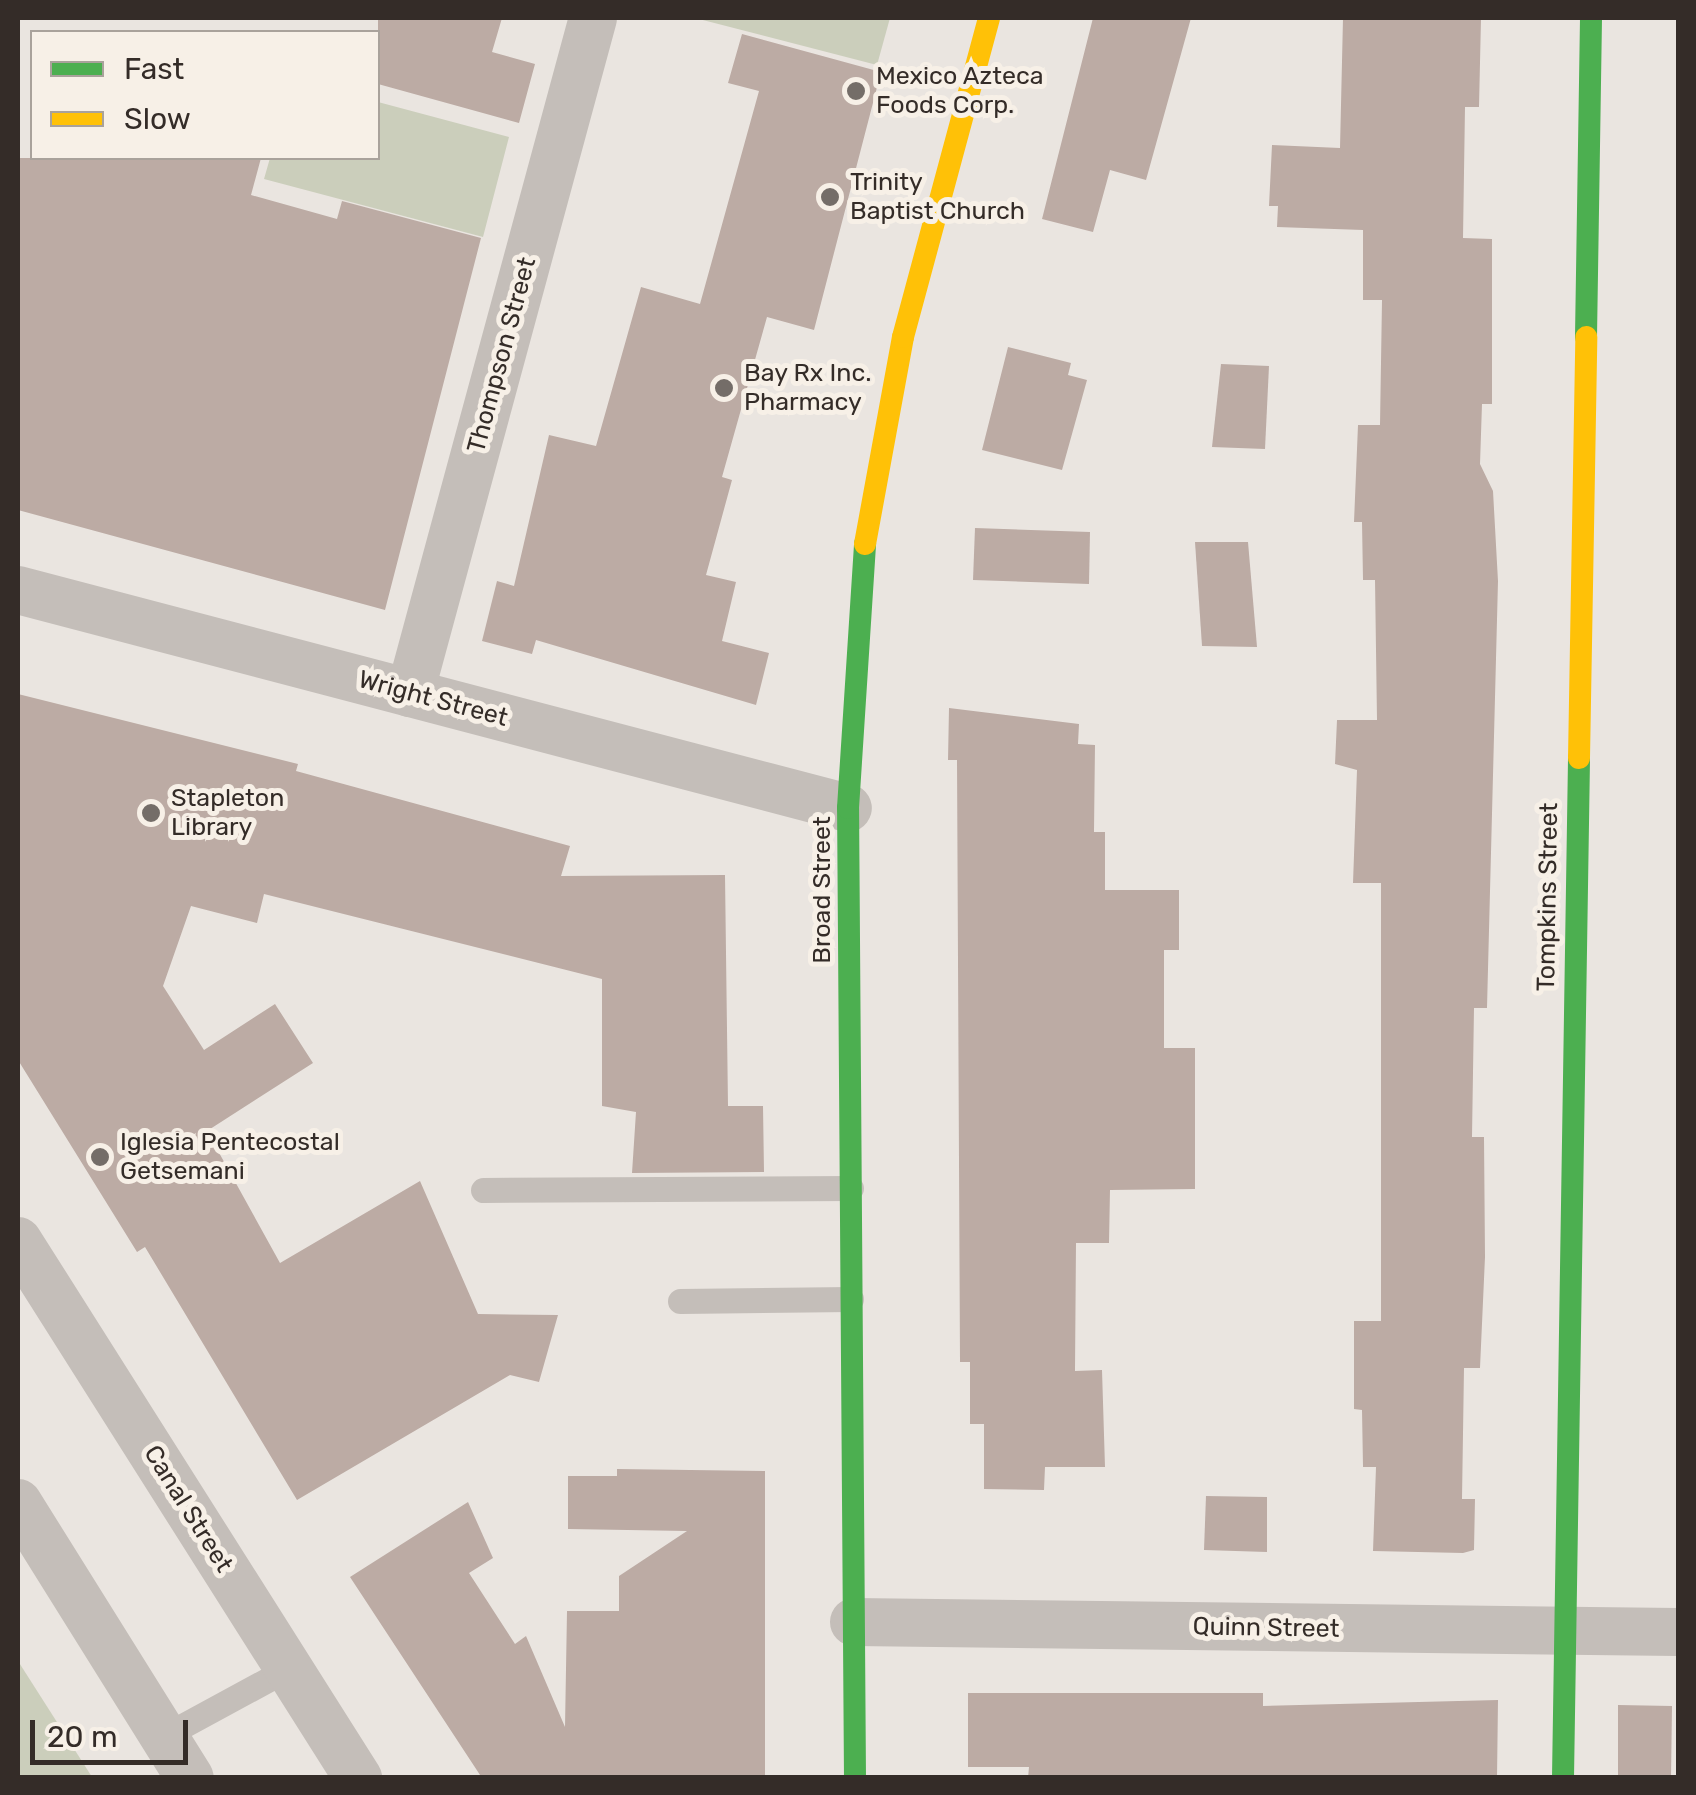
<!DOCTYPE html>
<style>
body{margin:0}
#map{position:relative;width:1696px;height:1795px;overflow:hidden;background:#eae5e0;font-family:Rubik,sans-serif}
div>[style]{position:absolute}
.green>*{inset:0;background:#cbcebb}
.building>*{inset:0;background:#bcaba4}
.lane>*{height:25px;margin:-12.5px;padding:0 12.5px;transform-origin:12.5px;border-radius:12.5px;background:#c4beb9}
.street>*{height:48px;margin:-24px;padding:0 24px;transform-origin:24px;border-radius:24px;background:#c4beb9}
.fast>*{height:22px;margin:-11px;padding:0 11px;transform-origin:11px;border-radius:11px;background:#4caf50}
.slow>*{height:22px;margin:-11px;padding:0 11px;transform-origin:11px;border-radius:11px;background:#ffc107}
.dots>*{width:28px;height:28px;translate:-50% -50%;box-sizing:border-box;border:5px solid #f7f0e7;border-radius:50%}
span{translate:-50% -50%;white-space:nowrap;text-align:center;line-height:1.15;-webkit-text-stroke:10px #f7f0e7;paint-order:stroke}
.poi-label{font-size:25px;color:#342c28}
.left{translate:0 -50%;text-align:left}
.street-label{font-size:25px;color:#342c28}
.frame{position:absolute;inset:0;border:20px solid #342c28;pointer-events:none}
.legend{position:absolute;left:30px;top:30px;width:350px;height:130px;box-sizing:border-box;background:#f7f0e7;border:2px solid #a9a29b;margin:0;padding:12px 18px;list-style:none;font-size:30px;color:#342c28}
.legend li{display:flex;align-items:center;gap:20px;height:50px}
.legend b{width:50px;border:2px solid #a9a29b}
.scale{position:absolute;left:30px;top:1720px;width:158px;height:45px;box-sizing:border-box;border:5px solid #342c28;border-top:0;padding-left:12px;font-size:30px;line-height:35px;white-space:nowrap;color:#342c28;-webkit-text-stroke:8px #f7f0e7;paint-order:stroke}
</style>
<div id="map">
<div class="green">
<i style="clip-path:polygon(695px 18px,890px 18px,877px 65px)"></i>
<i style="clip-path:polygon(378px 102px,509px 137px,483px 237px,264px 179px,270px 158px,378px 158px)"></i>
<i style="clip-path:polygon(18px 1661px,92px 1777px,18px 1777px)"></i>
</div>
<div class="building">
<i style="clip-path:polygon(378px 18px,502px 18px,492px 52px,535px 64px,519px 123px,378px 84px)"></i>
<i style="clip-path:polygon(1093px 18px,1191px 18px,1146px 180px,1110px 170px,1093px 232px,1042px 219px)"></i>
<i style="clip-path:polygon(1343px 18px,1481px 18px,1479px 107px,1465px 107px,1463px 238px,1492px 239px,1492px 404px,1482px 404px,1480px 464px,1493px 491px,1498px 581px,1487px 1008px,1474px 1008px,1472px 1137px,1484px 1137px,1485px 1257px,1480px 1368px,1464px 1368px,1462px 1499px,1475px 1499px,1474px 1550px,1463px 1553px,1373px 1551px,1376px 1467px,1363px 1467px,1362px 1410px,1354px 1409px,1354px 1321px,1381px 1321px,1381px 883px,1353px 883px,1357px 770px,1335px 764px,1337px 720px,1377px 720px,1375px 580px,1363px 580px,1362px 522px,1354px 522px,1358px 425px,1380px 425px,1382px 300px,1363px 300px,1363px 230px,1277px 227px,1278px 206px,1269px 206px,1272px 145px,1340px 148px)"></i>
<i style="clip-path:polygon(742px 34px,881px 72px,814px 330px,767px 317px,722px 477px,732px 480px,706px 575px,736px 582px,722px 641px,769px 653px,756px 705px,536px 640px,532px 654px,482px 641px,497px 581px,514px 586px,549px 435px,596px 446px,641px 287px,700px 304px,759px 91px,728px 83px)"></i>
<i style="clip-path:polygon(18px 158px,261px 158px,251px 195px,337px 219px,342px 201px,481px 238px,385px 610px,18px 510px)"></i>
<i style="clip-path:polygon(1008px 347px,1071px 363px,1068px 375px,1087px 380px,1062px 470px,982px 450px)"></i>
<i style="clip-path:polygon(1221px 364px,1269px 366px,1265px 449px,1212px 447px)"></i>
<i style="clip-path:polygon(975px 528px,1090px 532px,1089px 584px,973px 580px)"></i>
<i style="clip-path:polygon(1195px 542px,1248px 542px,1257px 647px,1202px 646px)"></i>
<i style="clip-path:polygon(18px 694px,298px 764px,296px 771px,570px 846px,561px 876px,725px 875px,728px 1106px,763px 1106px,764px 1172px,632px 1173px,636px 1112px,602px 1106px,602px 979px,264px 894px,257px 923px,191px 906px,163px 986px,204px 1050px,275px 1004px,313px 1063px,207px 1131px,280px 1263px,420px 1181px,478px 1314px,558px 1315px,539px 1382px,510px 1375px,297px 1500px,145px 1247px,137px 1252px,18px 1060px)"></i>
<i style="clip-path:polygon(949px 708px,1079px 724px,1078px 744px,1095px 745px,1094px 832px,1105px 832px,1105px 890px,1179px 890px,1179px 950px,1164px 950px,1164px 1048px,1195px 1048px,1195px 1189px,1110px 1190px,1109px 1243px,1076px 1243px,1075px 1371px,1102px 1370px,1105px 1467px,1045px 1467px,1044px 1490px,984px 1489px,984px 1424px,970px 1424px,970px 1362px,960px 1362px,957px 760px,948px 760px)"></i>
<i style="clip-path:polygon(617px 1469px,765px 1471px,765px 1778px,482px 1778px,350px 1577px,468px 1502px,493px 1558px,469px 1573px,515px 1644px,526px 1636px,565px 1727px,567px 1611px,619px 1611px,619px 1576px,687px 1531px,568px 1529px,568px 1476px,617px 1476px)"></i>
<i style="clip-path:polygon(1206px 1496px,1267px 1497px,1267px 1552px,1204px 1550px)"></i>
<i style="clip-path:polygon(968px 1693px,1263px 1693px,1263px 1706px,1498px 1700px,1497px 1778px,1028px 1778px,1029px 1767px,968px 1767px)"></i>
<i style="clip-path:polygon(1618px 1705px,1672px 1706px,1671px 1778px,1618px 1778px)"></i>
</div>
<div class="lane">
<i style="left:483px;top:1190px;width:368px;rotate:-0.3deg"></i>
<i style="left:680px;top:1301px;width:171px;rotate:-0.7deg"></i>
<i style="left:164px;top:1736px;width:142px;rotate:-28.5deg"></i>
</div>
<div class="street">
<i style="left:18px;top:590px;width:858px;rotate:14.72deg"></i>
<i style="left:410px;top:693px;width:699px;rotate:-74.83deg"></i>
<i style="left:18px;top:1241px;width:636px;rotate:57.66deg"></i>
<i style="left:18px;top:1503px;width:324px;rotate:58deg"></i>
<i style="left:854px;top:1622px;width:824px;rotate:0.7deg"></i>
</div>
<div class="fast">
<i style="left:1586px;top:337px;width:319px;rotate:-89.1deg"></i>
<i style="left:855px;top:1778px;width:970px;rotate:-90.41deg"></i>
<i style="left:848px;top:808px;width:265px;rotate:-86.3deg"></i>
<i style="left:1563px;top:1778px;width:1020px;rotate:-89.1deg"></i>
</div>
<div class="slow">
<i style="left:865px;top:544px;width:210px;rotate:-79.6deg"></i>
<i style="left:903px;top:337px;width:330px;rotate:-74.9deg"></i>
<i style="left:1579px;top:758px;width:421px;rotate:-89deg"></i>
</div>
<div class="dots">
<i style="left:856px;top:91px;background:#746d68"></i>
<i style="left:830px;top:197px;background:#746d68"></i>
<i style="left:724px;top:388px;background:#746d68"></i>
<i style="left:151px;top:813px;background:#746d68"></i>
<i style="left:100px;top:1157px;background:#746d68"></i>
</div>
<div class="poi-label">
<span class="left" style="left:876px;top:91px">Mexico Azteca<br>Foods Corp.</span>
<span class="left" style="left:850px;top:197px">Trinity<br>Baptist Church</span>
<span class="left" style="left:744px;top:388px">Bay Rx Inc.<br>Pharmacy</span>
<span class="left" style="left:171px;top:813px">Stapleton<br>Library</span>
<span class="left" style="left:120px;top:1157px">Iglesia Pentecostal<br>Getsemani</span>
</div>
<div class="street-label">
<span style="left:502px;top:355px;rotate:-75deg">Thompson Street</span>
<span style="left:433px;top:699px;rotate:15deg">Wright Street</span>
<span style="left:822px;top:890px;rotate:-90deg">Broad Street</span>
<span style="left:1548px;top:897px;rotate:-89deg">Tompkins Street</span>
<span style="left:188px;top:1509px;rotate:58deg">Canal Street</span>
<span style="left:1266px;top:1628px;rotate:1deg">Quinn Street</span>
</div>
<div class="frame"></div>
<ul class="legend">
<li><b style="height:12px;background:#4caf50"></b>Fast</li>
<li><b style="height:12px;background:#ffc107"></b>Slow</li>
</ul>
<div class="scale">20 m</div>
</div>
